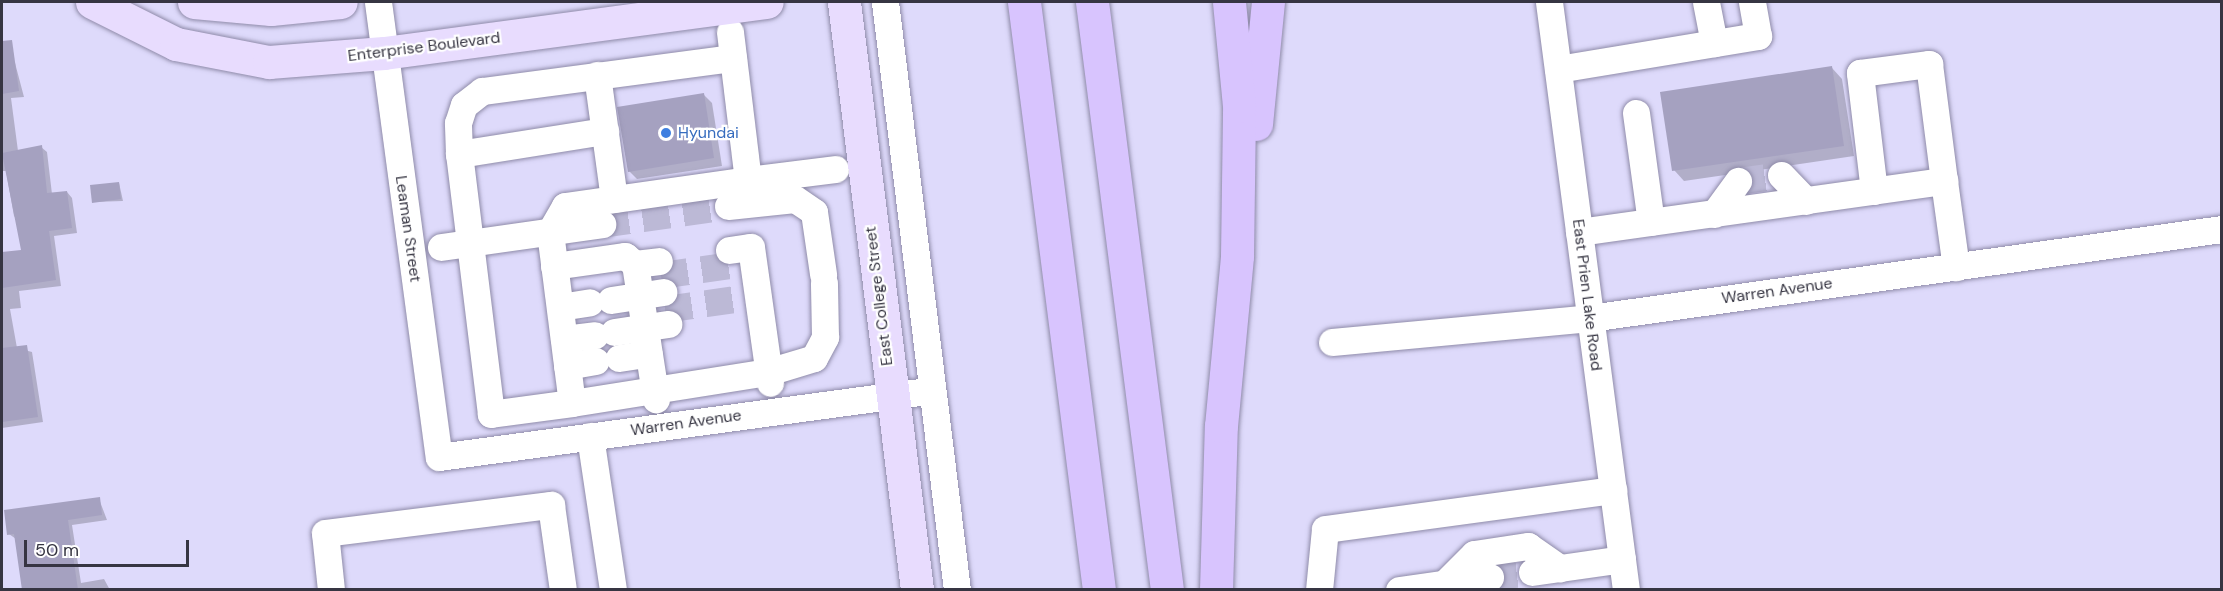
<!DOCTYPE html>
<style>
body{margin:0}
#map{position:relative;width:2223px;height:591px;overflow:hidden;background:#dedafb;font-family:"DM Sans",sans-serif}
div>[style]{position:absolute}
.shadow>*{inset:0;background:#0003}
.building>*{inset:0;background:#a5a1c0}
.minor-tunnel>*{height:27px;margin-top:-13.5px;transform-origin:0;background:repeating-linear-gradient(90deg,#bcb9d6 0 27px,transparent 0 41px)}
.roads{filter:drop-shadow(0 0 2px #8f8ba9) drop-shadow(0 0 2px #8f8ba9)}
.minor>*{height:27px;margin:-13.5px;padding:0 13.5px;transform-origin:13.5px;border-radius:13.5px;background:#fff}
.major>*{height:33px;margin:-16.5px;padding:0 16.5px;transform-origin:16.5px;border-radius:16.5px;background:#e8dcfe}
.highway>*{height:33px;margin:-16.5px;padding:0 16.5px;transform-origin:16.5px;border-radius:16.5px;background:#d8c4fe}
.dots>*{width:16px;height:16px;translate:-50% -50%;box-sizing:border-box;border:3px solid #fff;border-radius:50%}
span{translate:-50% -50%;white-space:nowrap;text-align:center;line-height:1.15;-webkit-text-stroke:4.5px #fff;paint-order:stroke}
.street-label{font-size:16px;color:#363542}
.shop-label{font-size:16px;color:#366cbe}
.left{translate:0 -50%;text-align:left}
.frame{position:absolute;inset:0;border:3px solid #363542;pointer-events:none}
.scale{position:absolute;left:24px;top:540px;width:165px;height:27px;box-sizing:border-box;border:3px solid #363542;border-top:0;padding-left:8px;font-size:18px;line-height:21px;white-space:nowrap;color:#363542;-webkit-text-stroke:4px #fff;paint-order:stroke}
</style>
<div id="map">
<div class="shadow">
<i style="clip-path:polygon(15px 63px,24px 97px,11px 98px,18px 151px,41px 147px,47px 152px,52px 194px,67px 192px,72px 198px,77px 233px,54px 236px,61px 286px,19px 291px,21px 308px,10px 309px,17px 348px,32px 352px,43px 422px,2px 428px,2px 254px,23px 251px,20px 222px,14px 216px,6px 171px,2px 171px,2px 65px)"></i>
<i style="clip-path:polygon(1832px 68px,1842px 79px,1854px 156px,1684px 181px,1674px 170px)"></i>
<i style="clip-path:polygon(704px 95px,712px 103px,722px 166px,637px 179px,629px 171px)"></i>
<i style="clip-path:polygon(119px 183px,123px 201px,93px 202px)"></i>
<i style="clip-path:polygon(99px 499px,107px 520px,72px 525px,81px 583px,104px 579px,110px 590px,23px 590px,16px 539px,9px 534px)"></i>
</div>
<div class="building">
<i style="clip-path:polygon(12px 40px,19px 91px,2px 94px,2px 41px)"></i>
<i style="clip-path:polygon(1832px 66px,1844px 146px,1672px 171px,1660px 92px)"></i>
<i style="clip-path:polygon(704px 93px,714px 158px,628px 172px,617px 107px)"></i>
<i style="clip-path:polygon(42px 145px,47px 193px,67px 191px,72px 228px,49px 231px,56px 280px,2px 288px,2px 252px,21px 250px,2px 153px)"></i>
<i style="clip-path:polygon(119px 182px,121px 199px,92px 203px,90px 185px)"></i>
<i style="clip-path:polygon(27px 345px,38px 417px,2px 422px,2px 348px)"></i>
<i style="clip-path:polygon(100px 497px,102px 515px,68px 520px,78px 590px,22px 590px,14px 534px,7px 535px,4px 510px)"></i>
</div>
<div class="minor-tunnel">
<i style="left:1738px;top:181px;width:43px;rotate:-7.9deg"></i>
<i style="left:602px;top:224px;width:127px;rotate:-8.1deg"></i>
<i style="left:661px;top:275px;width:71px;rotate:-8.1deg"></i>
<i style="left:665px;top:309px;width:72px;rotate:-8deg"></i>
<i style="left:1490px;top:577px;width:42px;rotate:-6.8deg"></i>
</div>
<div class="roads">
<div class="minor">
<i style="left:378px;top:2px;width:459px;rotate:82.4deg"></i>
<i style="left:439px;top:457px;width:498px;rotate:-7.7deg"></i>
<i style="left:885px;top:2px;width:592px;rotate:83.02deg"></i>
<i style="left:1549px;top:2px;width:593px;rotate:82.54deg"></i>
<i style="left:1706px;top:2px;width:42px;rotate:79deg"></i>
<i style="left:730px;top:32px;width:149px;rotate:83.1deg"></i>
<i style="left:748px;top:180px;width:88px;rotate:-7.2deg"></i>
<i style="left:1558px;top:69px;width:203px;rotate:-9.4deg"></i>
<i style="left:1758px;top:36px;width:35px;rotate:-100deg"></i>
<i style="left:597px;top:75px;width:125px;rotate:82.2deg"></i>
<i style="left:1636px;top:113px;width:110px;rotate:82.2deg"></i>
<i style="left:459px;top:154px;width:148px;rotate:-9deg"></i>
<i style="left:1781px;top:175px;width:36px;rotate:46deg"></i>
<i style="left:748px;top:180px;width:185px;rotate:171.9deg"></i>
<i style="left:565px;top:206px;width:30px;rotate:120deg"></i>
<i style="left:550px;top:232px;width:172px;rotate:82.7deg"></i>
<i style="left:572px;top:403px;width:198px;rotate:-9deg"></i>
<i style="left:768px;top:372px;width:48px;rotate:-16.9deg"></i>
<i style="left:814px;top:358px;width:24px;rotate:-62deg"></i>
<i style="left:825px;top:337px;width:54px;rotate:-91.1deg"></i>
<i style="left:1874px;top:191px;width:119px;rotate:-96.8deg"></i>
<i style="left:1860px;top:73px;width:70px;rotate:-7.4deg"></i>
<i style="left:1929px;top:64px;width:118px;rotate:82.7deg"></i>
<i style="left:728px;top:206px;width:67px;rotate:-6deg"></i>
<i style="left:795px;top:199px;width:23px;rotate:34deg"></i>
<i style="left:814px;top:212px;width:63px;rotate:81.7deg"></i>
<i style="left:1714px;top:214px;width:41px;rotate:-54deg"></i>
<i style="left:1579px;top:232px;width:369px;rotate:-8deg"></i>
<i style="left:1944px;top:181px;width:87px;rotate:82.1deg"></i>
<i style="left:441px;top:247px;width:163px;rotate:-8.1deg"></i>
<i style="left:729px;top:250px;width:22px;rotate:-8deg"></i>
<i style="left:751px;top:247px;width:137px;rotate:82deg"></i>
<i style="left:635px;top:264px;width:24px;rotate:-7deg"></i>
<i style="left:554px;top:266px;width:72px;rotate:-8deg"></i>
<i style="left:625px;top:256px;width:13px;rotate:39deg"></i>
<i style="left:635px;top:264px;width:137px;rotate:81.2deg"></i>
<i style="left:611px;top:300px;width:53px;rotate:-8.7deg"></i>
<i style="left:560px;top:307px;width:30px;rotate:-9deg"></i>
<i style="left:614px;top:332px;width:55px;rotate:-8.4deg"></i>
<i style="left:564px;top:339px;width:31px;rotate:-7deg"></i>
<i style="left:1332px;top:342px;width:259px;rotate:-5.3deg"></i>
<i style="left:1590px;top:318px;width:638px;rotate:-8.02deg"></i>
<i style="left:619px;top:358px;width:30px;rotate:-9deg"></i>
<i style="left:567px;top:366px;width:29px;rotate:-10deg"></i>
<i style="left:572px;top:403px;width:82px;rotate:172.3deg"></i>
<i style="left:491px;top:414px;width:262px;rotate:-97deg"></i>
<i style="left:459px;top:154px;width:31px;rotate:-92deg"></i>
<i style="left:458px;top:123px;width:19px;rotate:-72deg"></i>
<i style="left:464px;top:105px;width:23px;rotate:-38deg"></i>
<i style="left:482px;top:91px;width:253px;rotate:-7.5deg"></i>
<i style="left:590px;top:436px;width:156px;rotate:81.5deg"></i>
<i style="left:1532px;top:572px;width:91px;rotate:-8.2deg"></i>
<i style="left:1445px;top:583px;width:41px;rotate:-45deg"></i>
<i style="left:1474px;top:554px;width:55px;rotate:-8.4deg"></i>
<i style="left:1528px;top:546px;width:39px;rotate:35deg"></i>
<i style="left:331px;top:590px;width:57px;rotate:-96deg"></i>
<i style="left:325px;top:533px;width:228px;rotate:-7.1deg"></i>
<i style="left:551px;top:505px;width:86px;rotate:82deg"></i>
<i style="left:1319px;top:590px;width:61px;rotate:-84.4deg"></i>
<i style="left:1325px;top:529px;width:291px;rotate:-7.7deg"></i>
<i style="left:1399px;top:590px;width:92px;rotate:-8.1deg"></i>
</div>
<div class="major">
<i style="left:92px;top:2px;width:94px;rotate:26.6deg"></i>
<i style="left:176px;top:44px;width:95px;rotate:11deg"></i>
<i style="left:269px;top:62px;width:115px;rotate:-4.5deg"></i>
<i style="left:384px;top:53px;width:386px;rotate:-7.6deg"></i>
<i style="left:194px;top:2px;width:77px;rotate:5.2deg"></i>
<i style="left:271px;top:9px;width:70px;rotate:-5.7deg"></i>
<i style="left:844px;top:2px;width:593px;rotate:82.92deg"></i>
</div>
<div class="highway">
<i style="left:1024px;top:2px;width:593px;rotate:82.73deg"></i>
<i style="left:1092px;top:2px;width:593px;rotate:82.73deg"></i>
<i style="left:1256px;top:124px;width:123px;rotate:-84.4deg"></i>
<i style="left:1216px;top:590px;width:164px;rotate:-88.3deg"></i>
<i style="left:1221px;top:426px;width:171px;rotate:-84.6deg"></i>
<i style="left:1237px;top:256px;width:150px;rotate:-89.2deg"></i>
<i style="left:1239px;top:106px;width:104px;rotate:-95.5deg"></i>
</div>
</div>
<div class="dots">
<i style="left:666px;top:133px;background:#3f7fe0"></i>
</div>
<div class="street-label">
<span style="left:424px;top:47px;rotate:-7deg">Enterprise Boulevard</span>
<span style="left:408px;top:229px;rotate:82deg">Leaman Street</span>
<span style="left:1777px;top:291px;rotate:-8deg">Warren Avenue</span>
<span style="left:1587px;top:295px;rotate:83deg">East Prien Lake Road</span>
<span style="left:879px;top:296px;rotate:-97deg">East College Street</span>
<span style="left:686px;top:423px;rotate:-8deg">Warren Avenue</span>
</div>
<div class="shop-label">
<span class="left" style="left:678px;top:133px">Hyundai</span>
</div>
<div class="frame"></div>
<div class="scale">50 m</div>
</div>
